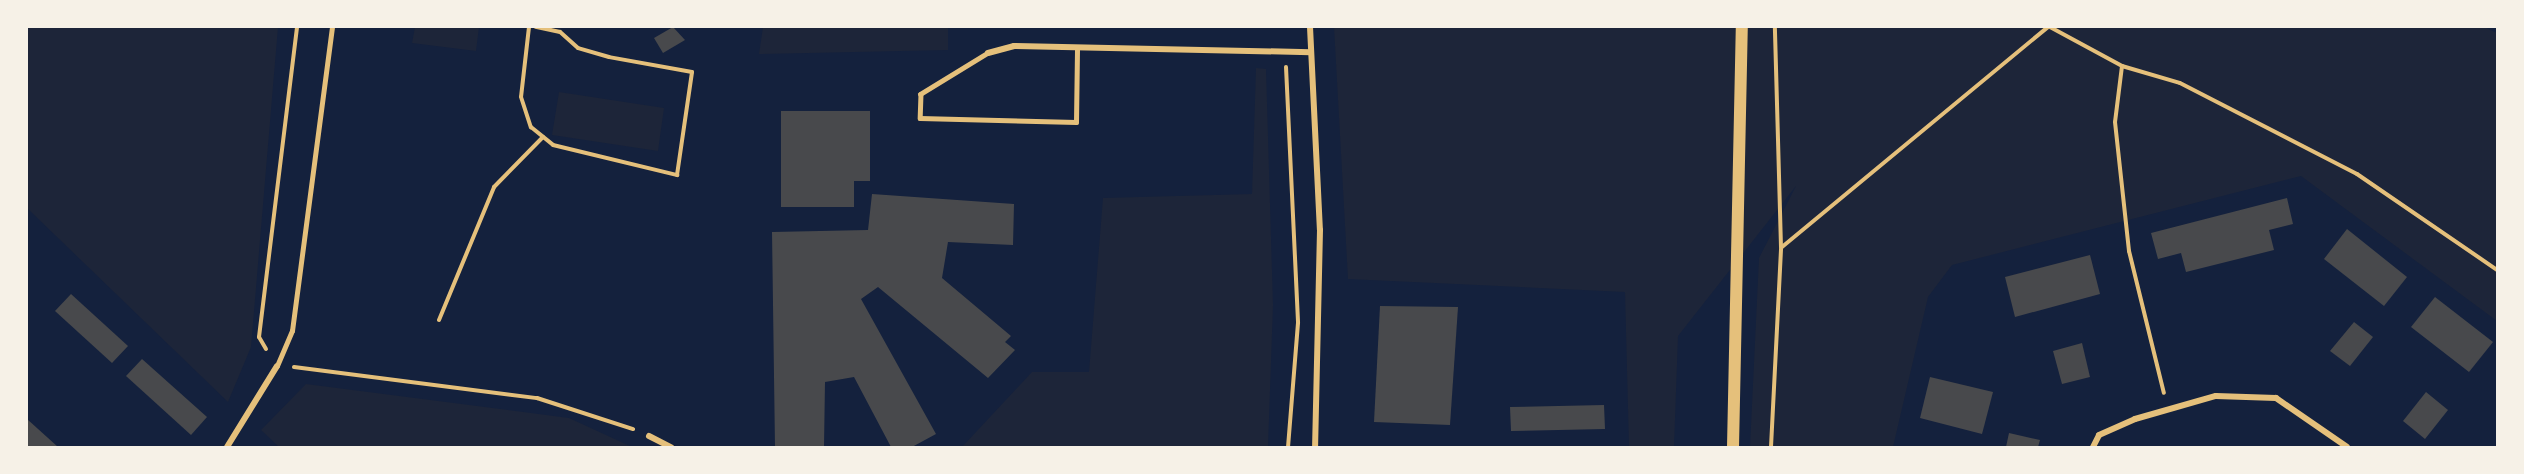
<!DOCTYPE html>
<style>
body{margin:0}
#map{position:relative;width:2524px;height:474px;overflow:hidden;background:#14213d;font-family:"Open Sans",sans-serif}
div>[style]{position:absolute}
.green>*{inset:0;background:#1d2539}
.building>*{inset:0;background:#48494c}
.path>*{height:4px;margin:-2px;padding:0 2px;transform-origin:2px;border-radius:2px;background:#e5c07b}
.service>*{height:4.5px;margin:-2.25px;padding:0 2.25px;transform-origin:2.25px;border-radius:2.25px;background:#e5c07b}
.minor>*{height:6px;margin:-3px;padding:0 3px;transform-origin:3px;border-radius:3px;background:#e5c07b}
.secondary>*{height:12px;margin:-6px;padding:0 6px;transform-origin:6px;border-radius:6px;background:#e5c07b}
span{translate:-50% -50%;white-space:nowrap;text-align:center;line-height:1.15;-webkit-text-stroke:4.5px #f6f1e7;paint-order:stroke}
.frame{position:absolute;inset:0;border:28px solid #f6f1e7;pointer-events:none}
</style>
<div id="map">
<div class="green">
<i style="clip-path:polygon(27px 27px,278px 27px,251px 347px,228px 402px,27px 208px)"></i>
<i style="clip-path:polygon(415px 27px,479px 27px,476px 51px,412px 43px)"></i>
<i style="clip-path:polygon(763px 27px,948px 27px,948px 50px,759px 54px)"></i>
<i style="clip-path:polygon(1334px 27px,2484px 27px,2497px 33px,2497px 321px,2301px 176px,1952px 265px,1928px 297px,1893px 447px,1750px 447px,1759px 258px,1796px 186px,1678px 336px,1674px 447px,1629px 447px,1625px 292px,1348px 279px)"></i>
<i style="clip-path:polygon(1256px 68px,1266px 69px,1273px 305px,1268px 447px,962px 447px,1032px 372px,1089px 372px,1103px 198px,1252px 194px)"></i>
<i style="clip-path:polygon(559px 92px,664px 108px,658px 151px,552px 135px)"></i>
<i style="clip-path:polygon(306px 384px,569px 418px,632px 447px,279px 447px,261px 430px)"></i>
</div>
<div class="building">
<i style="clip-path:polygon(673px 27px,685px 40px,663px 53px,654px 38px)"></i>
<i style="clip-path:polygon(781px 111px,870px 111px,870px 181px,854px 181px,854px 207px,781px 207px)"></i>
<i style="clip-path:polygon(872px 194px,1014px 204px,1013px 245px,948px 242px,942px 278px,1011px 336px,1005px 342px,1015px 350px,988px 378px,878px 287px,861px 299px,936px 434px,912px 447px,891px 447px,854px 377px,825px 382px,824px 447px,775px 447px,772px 232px,868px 230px)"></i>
<i style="clip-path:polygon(2287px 198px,2293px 224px,2269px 230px,2274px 250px,2186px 272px,2181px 253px,2158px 259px,2151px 233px)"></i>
<i style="clip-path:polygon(2347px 229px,2407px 277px,2384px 306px,2324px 259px)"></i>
<i style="clip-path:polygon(2090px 255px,2100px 294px,2015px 317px,2005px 277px)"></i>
<i style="clip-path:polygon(71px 294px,128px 346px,112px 363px,55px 311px)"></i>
<i style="clip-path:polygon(2435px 297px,2493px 342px,2469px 372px,2411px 327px)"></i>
<i style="clip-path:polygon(1380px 306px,1458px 307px,1450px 425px,1374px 422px)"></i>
<i style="clip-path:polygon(2354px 322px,2373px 337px,2350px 366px,2330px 351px)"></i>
<i style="clip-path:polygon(2082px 343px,2090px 377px,2062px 384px,2053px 351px)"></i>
<i style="clip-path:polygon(142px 359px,207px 417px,191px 435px,126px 376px)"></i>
<i style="clip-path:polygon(1930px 377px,1993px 392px,1982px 434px,1920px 418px)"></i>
<i style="clip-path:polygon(2426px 392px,2448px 410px,2425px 439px,2403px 421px)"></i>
<i style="clip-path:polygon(1604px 405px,1605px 429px,1511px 431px,1510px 407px)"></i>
<i style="clip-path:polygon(27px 419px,58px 447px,27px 447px)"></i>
<i style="clip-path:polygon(2009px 433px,2040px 440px,2038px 447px,2006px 447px)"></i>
</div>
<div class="path">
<i style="left:529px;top:27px;width:70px;rotate:96.5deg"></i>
<i style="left:521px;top:97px;width:32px;rotate:72deg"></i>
<i style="left:531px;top:127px;width:28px;rotate:39deg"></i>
<i style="left:553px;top:145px;width:128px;rotate:13.6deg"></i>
<i style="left:677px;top:175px;width:104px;rotate:-81.7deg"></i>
<i style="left:692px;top:72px;width:84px;rotate:-169.8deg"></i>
<i style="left:609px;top:57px;width:32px;rotate:-164deg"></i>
<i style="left:578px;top:48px;width:24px;rotate:-138deg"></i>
<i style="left:560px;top:32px;width:25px;rotate:-168deg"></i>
<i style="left:2050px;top:27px;width:82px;rotate:28.4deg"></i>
<i style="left:2122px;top:66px;width:60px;rotate:16.3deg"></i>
<i style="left:2180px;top:83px;width:199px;rotate:27.2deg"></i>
<i style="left:2357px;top:174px;width:170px;rotate:34.4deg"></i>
<i style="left:2122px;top:66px;width:56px;rotate:97.1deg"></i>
<i style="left:2115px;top:122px;width:130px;rotate:83.8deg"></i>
<i style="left:2129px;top:251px;width:146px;rotate:76.2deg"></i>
<i style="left:1286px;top:67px;width:256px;rotate:87.3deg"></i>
<i style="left:1298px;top:323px;width:124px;rotate:94.6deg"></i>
<i style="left:1782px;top:247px;width:345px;rotate:-39.6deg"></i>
<i style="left:439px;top:320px;width:144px;rotate:-67.5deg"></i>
<i style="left:494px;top:187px;width:70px;rotate:-45.6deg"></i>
<i style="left:266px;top:349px;width:14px;rotate:-120deg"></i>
<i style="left:259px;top:337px;width:312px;rotate:-83deg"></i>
<i style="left:294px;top:367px;width:245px;rotate:7.3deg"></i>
<i style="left:537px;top:398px;width:101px;rotate:17.9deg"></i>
<i style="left:1771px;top:447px;width:200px;rotate:-87.1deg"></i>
<i style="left:1781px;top:247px;width:220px;rotate:-91.6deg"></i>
</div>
<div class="service">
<i style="left:988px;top:53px;width:79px;rotate:148.5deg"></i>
<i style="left:921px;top:94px;width:24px;rotate:92deg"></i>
<i style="left:920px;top:118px;width:156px;rotate:1.5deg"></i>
<i style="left:1076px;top:122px;width:74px;rotate:-89.2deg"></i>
<i style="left:277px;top:366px;width:38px;rotate:-67deg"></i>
<i style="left:292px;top:331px;width:307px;rotate:-82.5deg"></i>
</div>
<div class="minor">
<i style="left:1310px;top:27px;width:203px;rotate:87.2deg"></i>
<i style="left:1320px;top:230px;width:217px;rotate:91.3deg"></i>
<i style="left:988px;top:53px;width:27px;rotate:-15deg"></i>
<i style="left:1014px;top:46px;width:297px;rotate:1.2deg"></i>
<i style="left:649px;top:436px;width:25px;rotate:27deg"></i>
<i style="left:227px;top:447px;width:95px;rotate:-58.3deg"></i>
<i style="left:2093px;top:447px;width:13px;rotate:-63deg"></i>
<i style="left:2099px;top:435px;width:39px;rotate:-24deg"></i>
<i style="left:2135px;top:419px;width:84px;rotate:-15.9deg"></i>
<i style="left:2216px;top:396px;width:60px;rotate:1.9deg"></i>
<i style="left:2276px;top:398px;width:86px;rotate:34.6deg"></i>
</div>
<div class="secondary">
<i style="left:1733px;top:447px;width:420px;rotate:-88.8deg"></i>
</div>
<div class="frame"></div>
</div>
